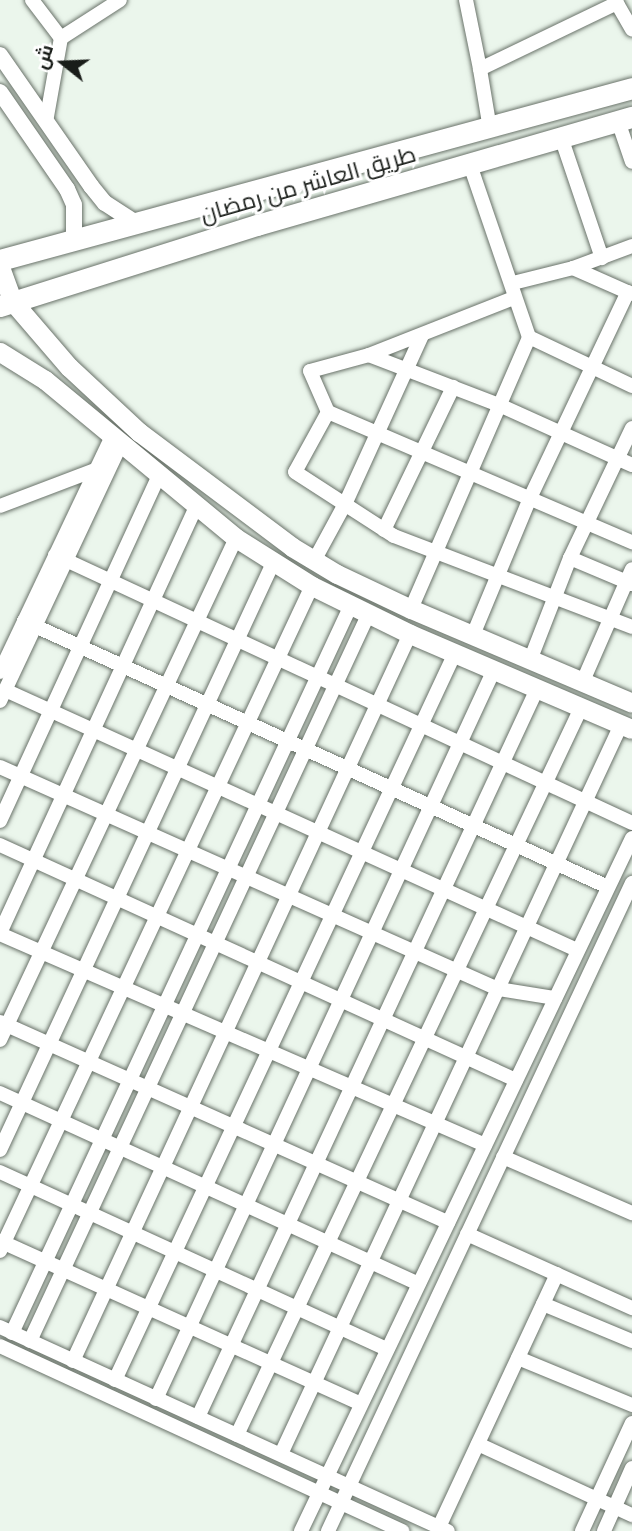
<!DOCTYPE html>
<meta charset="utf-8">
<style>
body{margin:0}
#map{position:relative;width:632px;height:1531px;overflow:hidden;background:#ebf6ec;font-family:Raleway,Cairo,sans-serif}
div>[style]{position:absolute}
.roads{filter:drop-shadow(0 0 2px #697269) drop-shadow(0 0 2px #697269)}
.minor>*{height:14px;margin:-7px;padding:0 7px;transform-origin:7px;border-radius:7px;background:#fff}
.tertiary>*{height:16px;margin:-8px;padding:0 8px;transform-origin:8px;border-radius:8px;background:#fff}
.secondary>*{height:19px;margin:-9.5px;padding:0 9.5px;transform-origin:9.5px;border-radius:9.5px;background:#fff}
.primary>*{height:21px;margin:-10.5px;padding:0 10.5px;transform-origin:10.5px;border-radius:10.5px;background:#fff}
span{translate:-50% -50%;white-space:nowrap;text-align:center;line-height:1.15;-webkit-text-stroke:6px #fff;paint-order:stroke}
.street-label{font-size:23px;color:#191d19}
.north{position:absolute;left:28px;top:28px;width:70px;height:70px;-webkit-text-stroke:5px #fff;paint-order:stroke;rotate:288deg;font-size:19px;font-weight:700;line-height:28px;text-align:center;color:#191d19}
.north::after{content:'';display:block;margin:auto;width:24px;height:32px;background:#191d19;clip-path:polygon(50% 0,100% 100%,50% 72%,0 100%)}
</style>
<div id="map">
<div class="roads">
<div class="minor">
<i style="left:32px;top:0;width:48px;rotate:52.7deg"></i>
<i style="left:61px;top:38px;width:70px;rotate:-32.8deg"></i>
<i style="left:466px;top:0;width:70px;rotate:78.5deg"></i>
<i style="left:615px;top:0;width:34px;rotate:60deg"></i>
<i style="left:618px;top:121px;width:43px;rotate:71.1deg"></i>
<i style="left:46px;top:122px;width:85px;rotate:-79.9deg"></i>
<i style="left:490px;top:129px;width:61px;rotate:-99.5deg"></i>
<i style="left:480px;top:69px;width:152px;rotate:-25.7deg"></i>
<i style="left:561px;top:137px;width:128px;rotate:71.3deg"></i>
<i style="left:573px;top:268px;width:64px;rotate:23.8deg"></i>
<i style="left:513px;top:283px;width:62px;rotate:-14deg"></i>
<i style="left:573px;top:268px;width:63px;rotate:-20.4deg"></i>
<i style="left:529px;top:337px;width:114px;rotate:25.4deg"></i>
<i style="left:369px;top:355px;width:156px;rotate:-21.5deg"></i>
<i style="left:328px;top:412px;width:68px;rotate:118.8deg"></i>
<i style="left:295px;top:472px;width:118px;rotate:32.9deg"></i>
<i style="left:394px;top:536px;width:255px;rotate:20.9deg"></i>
<i style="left:632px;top:465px;width:146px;rotate:-155.7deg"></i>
<i style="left:499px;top:405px;width:139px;rotate:-159deg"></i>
<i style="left:369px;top:355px;width:61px;rotate:164.8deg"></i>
<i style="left:310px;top:371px;width:45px;rotate:66.3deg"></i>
<i style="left:328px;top:412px;width:331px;rotate:23.2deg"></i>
<i style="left:0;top:506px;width:107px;rotate:-20.8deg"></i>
<i style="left:384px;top:530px;width:159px;rotate:-64.2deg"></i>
<i style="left:55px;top:555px;width:636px;rotate:24.91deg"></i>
<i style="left:570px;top:558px;width:67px;rotate:22.8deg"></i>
<i style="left:314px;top:561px;width:67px;rotate:-61.5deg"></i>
<i style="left:346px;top:502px;width:183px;rotate:-65.5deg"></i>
<i style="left:411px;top:609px;width:296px;rotate:-66.5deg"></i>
<i style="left:529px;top:337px;width:182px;rotate:-108.9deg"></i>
<i style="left:24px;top:621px;width:642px;rotate:24.49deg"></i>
<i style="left:473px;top:635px;width:148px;rotate:-67.4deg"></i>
<i style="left:530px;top:498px;width:228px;rotate:-64.6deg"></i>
<i style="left:531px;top:658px;width:107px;rotate:-68.7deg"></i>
<i style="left:570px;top:558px;width:144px;rotate:-64.5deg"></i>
<i style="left:0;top:672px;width:261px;rotate:-64.6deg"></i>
<i style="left:583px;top:681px;width:122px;rotate:-66.4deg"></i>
<i style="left:5px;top:690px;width:628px;rotate:24.44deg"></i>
<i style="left:0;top:701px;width:284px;rotate:-64.8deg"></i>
<i style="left:0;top:767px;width:545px;rotate:24.03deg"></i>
<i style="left:498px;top:989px;width:58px;rotate:9deg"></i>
<i style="left:0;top:821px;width:381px;rotate:-65.3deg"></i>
<i style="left:0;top:845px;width:567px;rotate:24.49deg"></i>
<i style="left:0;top:933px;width:469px;rotate:-65.3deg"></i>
<i style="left:0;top:934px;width:529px;rotate:23.51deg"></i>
<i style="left:0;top:1022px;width:491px;rotate:24.1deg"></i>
<i style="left:0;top:1040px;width:555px;rotate:-64.82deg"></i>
<i style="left:0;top:1093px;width:460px;rotate:24.5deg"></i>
<i style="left:0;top:1150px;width:647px;rotate:-65.06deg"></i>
<i style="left:503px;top:1157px;width:141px;rotate:23.5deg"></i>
<i style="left:0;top:1172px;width:426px;rotate:24.6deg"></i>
<i style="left:467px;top:1234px;width:181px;rotate:24.2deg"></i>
<i style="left:0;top:1241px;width:396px;rotate:24.3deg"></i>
<i style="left:0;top:1251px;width:735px;rotate:-64.87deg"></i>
<i style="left:543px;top:1304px;width:96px;rotate:22.6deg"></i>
<i style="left:0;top:1327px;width:492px;rotate:24.5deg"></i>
<i style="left:12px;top:1333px;width:801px;rotate:-65.03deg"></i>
<i style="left:30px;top:1341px;width:801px;rotate:-65.03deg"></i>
<i style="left:0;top:1346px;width:443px;rotate:24.7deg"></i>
<i style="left:518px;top:1358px;width:123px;rotate:22.4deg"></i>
<i style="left:73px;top:1361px;width:801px;rotate:-65.13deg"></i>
<i style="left:115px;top:1380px;width:803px;rotate:-64.94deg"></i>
<i style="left:156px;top:1399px;width:804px;rotate:-65.13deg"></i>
<i style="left:198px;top:1417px;width:803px;rotate:-65.03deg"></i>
<i style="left:237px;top:1435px;width:804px;rotate:-64.68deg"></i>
<i style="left:478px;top:1444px;width:170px;rotate:24.8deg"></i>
<i style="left:281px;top:1454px;width:804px;rotate:-65deg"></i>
<i style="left:439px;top:1527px;width:279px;rotate:-65deg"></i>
<i style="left:301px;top:1531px;width:768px;rotate:-64.47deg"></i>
<i style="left:328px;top:1531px;width:716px;rotate:-64.87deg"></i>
<i style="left:582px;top:1531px;width:119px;rotate:-65.2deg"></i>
<i style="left:604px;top:1531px;width:69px;rotate:-66deg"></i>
</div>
<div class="tertiary">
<i style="left:0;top:55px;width:160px;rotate:55.2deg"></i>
<i style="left:91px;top:186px;width:22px;rotate:51deg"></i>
<i style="left:105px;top:203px;width:35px;rotate:33deg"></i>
<i style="left:0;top:92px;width:118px;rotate:55.4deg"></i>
<i style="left:67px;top:189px;width:17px;rotate:66deg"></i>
<i style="left:74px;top:205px;width:34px;rotate:90deg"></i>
</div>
<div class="secondary">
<i style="left:0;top:267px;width:37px;rotate:70deg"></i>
<i style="left:13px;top:302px;width:86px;rotate:49.3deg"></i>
<i style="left:69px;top:367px;width:96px;rotate:42.9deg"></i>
<i style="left:139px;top:432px;width:191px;rotate:36.9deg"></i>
<i style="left:292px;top:547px;width:52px;rotate:31deg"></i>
<i style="left:337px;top:574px;width:82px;rotate:25.3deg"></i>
<i style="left:411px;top:609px;width:240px;rotate:23deg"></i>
<i style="left:0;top:352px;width:53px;rotate:31.9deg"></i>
<i style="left:45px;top:380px;width:248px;rotate:39.6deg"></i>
<i style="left:236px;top:538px;width:90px;rotate:32.3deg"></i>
<i style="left:312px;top:586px;width:109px;rotate:26.1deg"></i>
<i style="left:410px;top:634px;width:241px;rotate:23.2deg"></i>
</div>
<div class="primary">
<i style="left:0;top:260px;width:655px;rotate:-15.22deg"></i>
<i style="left:0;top:306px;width:269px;rotate:-17.5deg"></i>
<i style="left:257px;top:225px;width:390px;rotate:-16.1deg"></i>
</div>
</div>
<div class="street-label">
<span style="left:308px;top:184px;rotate:-16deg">طريق العاشر من رمضان</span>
</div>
<div class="north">ش</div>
</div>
